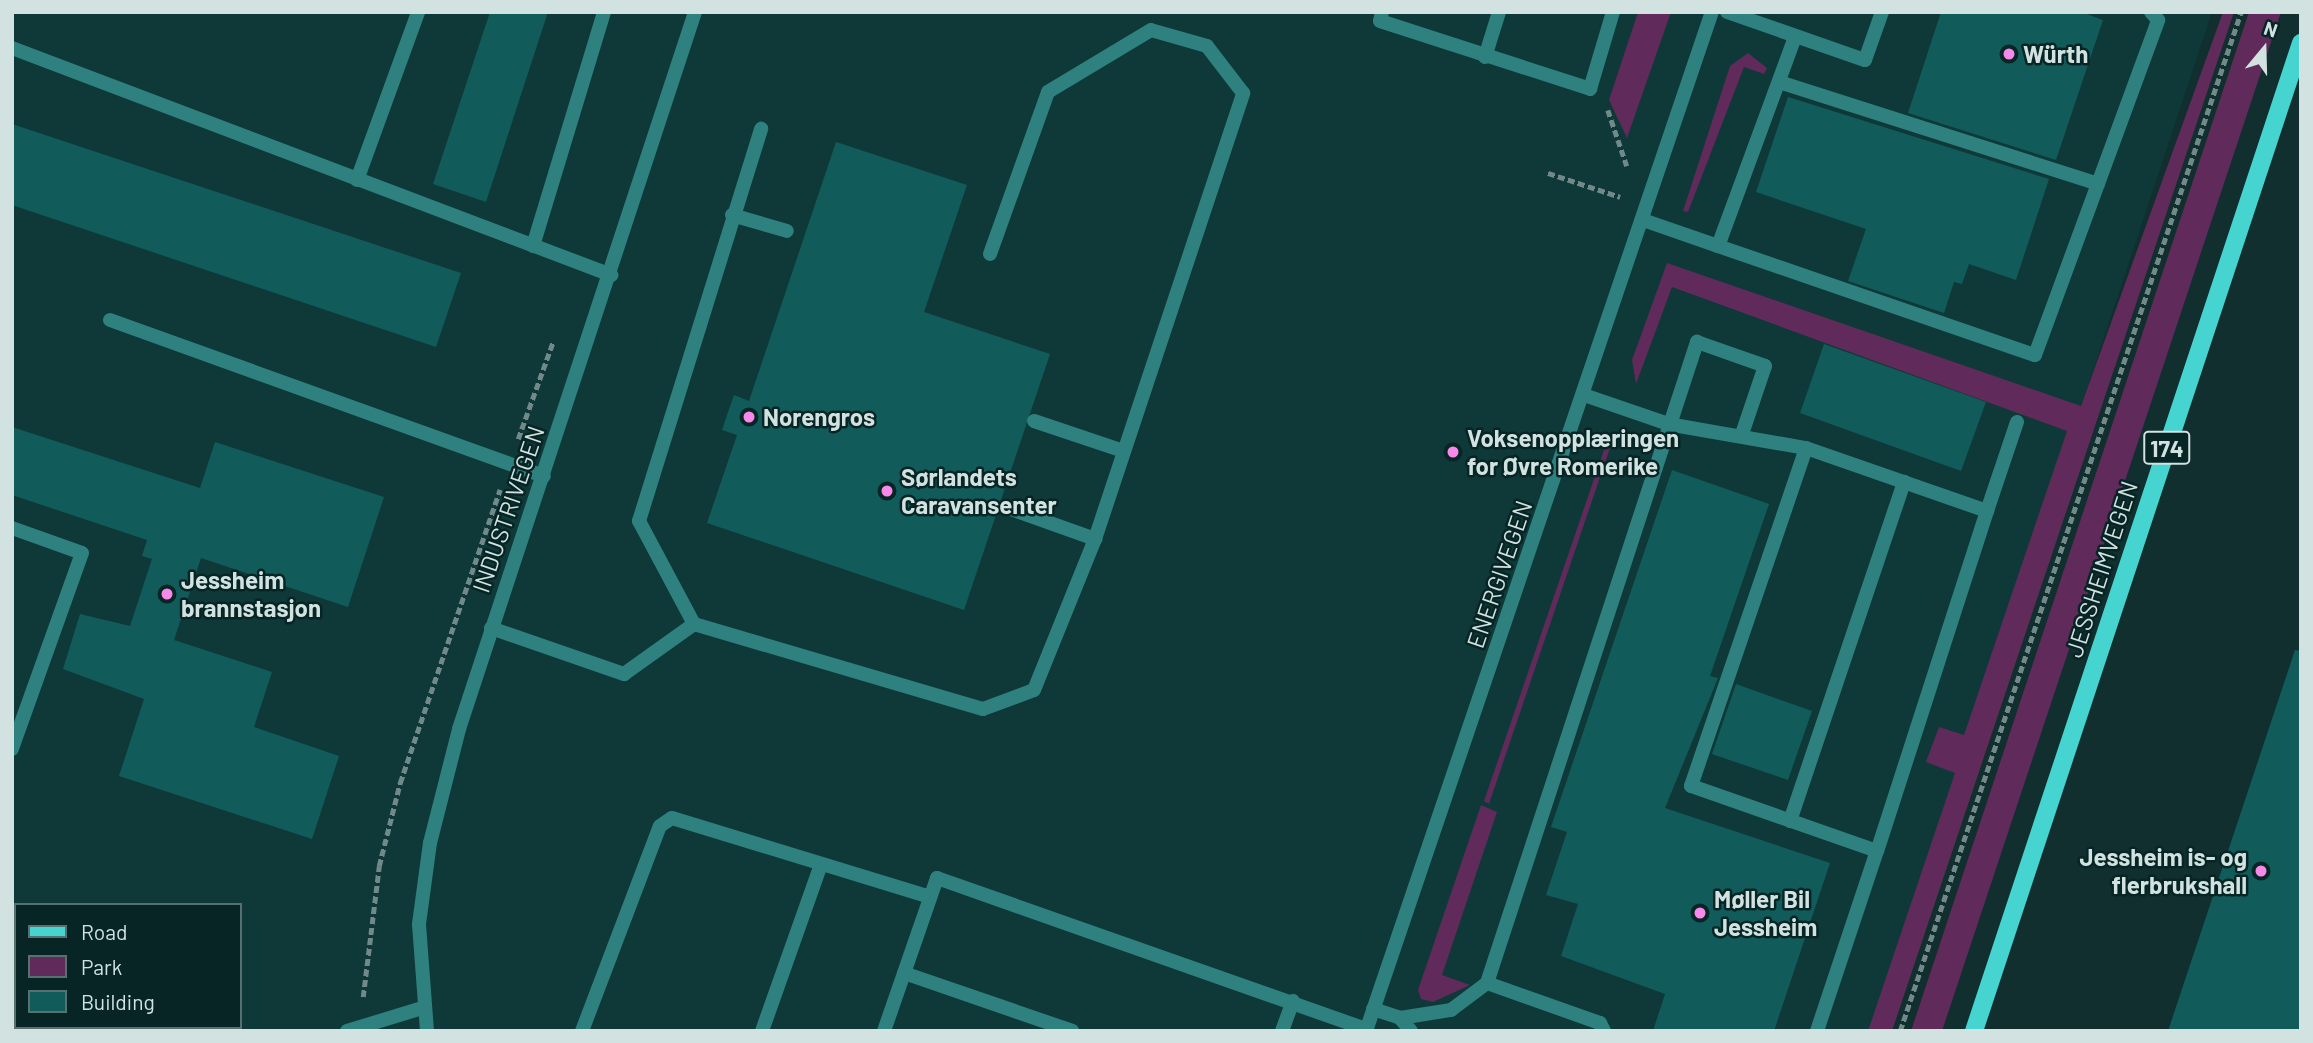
<!DOCTYPE html>
<meta charset="utf-8">
<style>
body{margin:0}
#map{position:relative;width:2313px;height:1043px;overflow:hidden;background:#112f2e;font-family:Barlow,sans-serif}
div>[style]{position:absolute}
.built>*{inset:0;background:#0e3938}
.green>*{inset:0;background:#602a5a}
.building>*{inset:0;background:#115c5a}
.path>*{height:4.5px;margin-top:-2.25px;transform-origin:0;background:repeating-linear-gradient(90deg,#718988 0 7px,transparent 0 10.5px)}
.lane>*{height:14px;margin:-7px;padding:0 7px;transform-origin:7px;border-radius:7px;background:#2e817f}
.street>*{height:14px;margin:-7px;padding:0 7px;transform-origin:7px;border-radius:7px;background:#2e817f}
.primary>*{height:18px;margin:-9px;padding:0 9px;transform-origin:9px;border-radius:9px;background:#46d4d0}
.dots>*{width:19px;height:19px;translate:-50% -50%;box-sizing:border-box;border:4px solid #062524;border-radius:50%}
span{translate:-50% -50%;white-space:nowrap;text-align:center;line-height:1.15;-webkit-text-stroke:5px #062524;paint-order:stroke}
.shield-label span{padding:2px 5px;background:#062524;border:2px solid;border-radius:5px;-webkit-text-stroke-width:0}
.shield-label{font-size:23px;color:#d1e2e1;font-weight:700}
.poi-label{font-size:24px;color:#d1e2e1;font-weight:700}
.left{translate:0 -50%;text-align:left}
.right{translate:-100% -50%;text-align:right}
.street-label{font-size:24px;color:#d1e2e1}
.frame{position:absolute;inset:0;border:14px solid #d1e2e1;pointer-events:none}
.legend{position:absolute;left:14px;top:903px;width:228px;height:126px;box-sizing:border-box;background:#062524;border:2px solid #577170;margin:0;padding:9px 12px;list-style:none;font-size:21px;color:#d1e2e1}
.legend li{display:flex;align-items:center;gap:14px;height:35px}
.legend b{width:35px;border:2px solid #577170}
.north{position:absolute;left:2229px;top:14px;width:70px;height:70px;-webkit-text-stroke:5px #062524;paint-order:stroke;rotate:19deg;font-size:19px;font-weight:700;line-height:28px;text-align:center;color:#d1e2e1}
.north::after{content:'';display:block;margin:auto;width:24px;height:32px;background:#d1e2e1;clip-path:polygon(50% 0,100% 100%,50% 72%,0 100%)}
</style>
<div id="map">
<div class="built">
<i style="clip-path:polygon(12px 12px,2212px 12px,1874px 1031px,86px 1031px,80px 1027px,240px 1027px,240px 905px,16px 905px,12px 986px)"></i>
</div>
<div class="green">
<i style="clip-path:polygon(1638px 12px,1671px 12px,1627px 138px,1609px 100px)"></i>
<i style="clip-path:polygon(2223px 12px,2234px 12px,1892px 1031px,1868px 1031px,1955px 773px,1926px 762px,1939px 727px,1964px 735px,2067px 431px,1672px 287px,1636px 384px,1632px 360px,1667px 263px,2081px 406px)"></i>
<i style="clip-path:polygon(2249px 12px,2281px 12px,1942px 1031px,1911px 1031px)"></i>
<i style="clip-path:polygon(1748px 53px,1767px 68px,1764px 74px,1744px 67px,1688px 212px,1683px 211px,1730px 66px)"></i>
<i style="clip-path:polygon(1608px 438px,1613px 439px,1489px 804px,1484px 801px)"></i>
<i style="clip-path:polygon(1481px 805px,1497px 812px,1442px 975px,1470px 985px,1433px 1002px,1421px 999px,1418px 990px)"></i>
</div>
<div class="building">
<i style="clip-path:polygon(490px 12px,548px 12px,486px 202px,433px 184px)"></i>
<i style="clip-path:polygon(1941px 12px,2081px 12px,2103px 20px,2056px 160px,1908px 113px)"></i>
<i style="clip-path:polygon(1788px 97px,2049px 179px,2016px 280px,1969px 264px,1962px 284px,1954px 282px,1944px 313px,1848px 281px,1866px 229px,1756px 192px)"></i>
<i style="clip-path:polygon(12px 124px,461px 273px,436px 347px,12px 205px)"></i>
<i style="clip-path:polygon(836px 142px,967px 185px,924px 312px,1050px 354px,964px 610px,707px 523px,737px 435px,722px 430px,728px 412px,734px 395px,749px 401px)"></i>
<i style="clip-path:polygon(1824px 344px,1986px 402px,1961px 471px,1800px 413px)"></i>
<i style="clip-path:polygon(12px 427px,200px 488px,215px 442px,384px 497px,348px 607px,201px 558px,174px 640px,272px 672px,254px 727px,339px 756px,312px 839px,119px 776px,144px 699px,63px 669px,80px 614px,130px 626px,152px 559px,142px 556px,147px 540px,12px 495px)"></i>
<i style="clip-path:polygon(1672px 470px,1769px 504px,1710px 676px,1718px 678px,1665px 808px,1830px 863px,1774px 1031px,1653px 1031px,1665px 994px,1561px 956px,1578px 904px,1546px 895px,1567px 832px,1551px 827px)"></i>
<i style="clip-path:polygon(2295px 650px,2301px 651px,2301px 1031px,2168px 1031px)"></i>
<i style="clip-path:polygon(1736px 684px,1812px 711px,1788px 780px,1712px 754px)"></i>
</div>
<div class="path">
<i style="left:1608px;top:110px;width:59px;rotate:71.3deg"></i>
<i style="left:1548px;top:173px;width:76px;rotate:18.4deg"></i>
<i style="left:518px;top:439px;width:103px;rotate:-70.2deg"></i>
<i style="left:363px;top:997px;width:132px;rotate:-83deg"></i>
<i style="left:379px;top:866px;width:86px;rotate:-75.8deg"></i>
<i style="left:400px;top:783px;width:310px;rotate:-71.2deg"></i>
<i style="left:1900px;top:1031px;width:1075px;rotate:-71.5deg"></i>
</div>
<div class="lane">
<i style="left:1382px;top:12px;width:9px;rotate:103deg"></i>
<i style="left:1380px;top:21px;width:221px;rotate:17.9deg"></i>
<i style="left:1590px;top:89px;width:80px;rotate:-73.4deg"></i>
<i style="left:1727px;top:12px;width:146px;rotate:19.2deg"></i>
<i style="left:1865px;top:60px;width:51px;rotate:-70.5deg"></i>
<i style="left:1795px;top:37px;width:223px;rotate:110.2deg"></i>
<i style="left:1718px;top:246px;width:335px;rotate:19deg"></i>
<i style="left:2035px;top:355px;width:357px;rotate:-69.8deg"></i>
<i style="left:2158px;top:20px;width:11px;rotate:-131deg"></i>
<i style="left:12px;top:48px;width:641px;rotate:20.75deg"></i>
<i style="left:1485px;top:57px;width:47px;rotate:-72.7deg"></i>
<i style="left:1779px;top:82px;width:335px;rotate:17.7deg"></i>
<i style="left:357px;top:180px;width:179px;rotate:-70deg"></i>
<i style="left:732px;top:215px;width:57px;rotate:16.2deg"></i>
<i style="left:1643px;top:220px;width:79px;rotate:19.1deg"></i>
<i style="left:533px;top:246px;width:245px;rotate:-73.1deg"></i>
<i style="left:110px;top:320px;width:461px;rotate:19.8deg"></i>
<i style="left:1584px;top:395px;width:89px;rotate:19deg"></i>
<i style="left:1668px;top:424px;width:140px;rotate:9.9deg"></i>
<i style="left:1806px;top:448px;width:192px;rotate:19.2deg"></i>
<i style="left:1987px;top:511px;width:357px;rotate:107.9deg"></i>
<i style="left:1877px;top:851px;width:197px;rotate:-160.7deg"></i>
<i style="left:1691px;top:786px;width:357px;rotate:-71.2deg"></i>
<i style="left:1034px;top:421px;width:94px;rotate:18.6deg"></i>
<i style="left:1005px;top:507px;width:96px;rotate:19.6deg"></i>
<i style="left:1987px;top:511px;width:94px;rotate:-71.4deg"></i>
<i style="left:12px;top:528px;width:74px;rotate:19.7deg"></i>
<i style="left:82px;top:553px;width:208px;rotate:109.7deg"></i>
<i style="left:694px;top:624px;width:117px;rotate:-118.1deg"></i>
<i style="left:639px;top:521px;width:411px;rotate:-72.7deg"></i>
<i style="left:491px;top:628px;width:141px;rotate:19.1deg"></i>
<i style="left:624px;top:674px;width:86px;rotate:-35.5deg"></i>
<i style="left:694px;top:624px;width:301px;rotate:16.4deg"></i>
<i style="left:983px;top:709px;width:54px;rotate:-20.4deg"></i>
<i style="left:1034px;top:690px;width:163px;rotate:-68deg"></i>
<i style="left:1095px;top:539px;width:470px;rotate:-71.6deg"></i>
<i style="left:1243px;top:93px;width:59px;rotate:-127.5deg"></i>
<i style="left:1207px;top:46px;width:58px;rotate:-164.1deg"></i>
<i style="left:1151px;top:30px;width:120px;rotate:149deg"></i>
<i style="left:1048px;top:92px;width:172px;rotate:109.7deg"></i>
<i style="left:1790px;top:821px;width:358px;rotate:-71.4deg"></i>
<i style="left:12px;top:917px;width:4px;rotate:27deg"></i>
<i style="left:904px;top:973px;width:178px;rotate:19deg"></i>
<i style="left:1487px;top:983px;width:120px;rotate:19.5deg"></i>
<i style="left:1600px;top:1023px;width:9px;rotate:63deg"></i>
<i style="left:1373px;top:1009px;width:28px;rotate:18deg"></i>
<i style="left:1400px;top:1018px;width:17px;rotate:50deg"></i>
<i style="left:1400px;top:1018px;width:52px;rotate:-8.9deg"></i>
<i style="left:1451px;top:1010px;width:45px;rotate:-36.9deg"></i>
<i style="left:1487px;top:983px;width:675px;rotate:-71.86deg"></i>
<i style="left:1697px;top:342px;width:72px;rotate:19.4deg"></i>
<i style="left:1765px;top:366px;width:72px;rotate:108.7deg"></i>
<i style="left:216px;top:1027px;width:8px;rotate:30deg"></i>
<i style="left:347px;top:1031px;width:78px;rotate:-17deg"></i>
<i style="left:582px;top:1031px;width:219px;rotate:-69.2deg"></i>
<i style="left:660px;top:826px;width:14px;rotate:-34deg"></i>
<i style="left:672px;top:818px;width:270px;rotate:17deg"></i>
<i style="left:762px;top:1031px;width:177px;rotate:-70.5deg"></i>
<i style="left:884px;top:1031px;width:162px;rotate:-70.9deg"></i>
<i style="left:937px;top:878px;width:455px;rotate:19.4deg"></i>
<i style="left:1282px;top:1031px;width:32px;rotate:-70deg"></i>
<i style="left:1817px;top:1031px;width:190px;rotate:-71.6deg"></i>
</div>
<div class="street">
<i style="left:427px;top:1031px;width:107px;rotate:-94.3deg"></i>
<i style="left:419px;top:924px;width:82px;rotate:-82.3deg"></i>
<i style="left:430px;top:843px;width:118px;rotate:-75.7deg"></i>
<i style="left:459px;top:729px;width:755px;rotate:-71.78deg"></i>
<i style="left:1366px;top:1031px;width:1076px;rotate:-71.25deg"></i>
</div>
<div class="primary">
<i style="left:1974px;top:1031px;width:1041px;rotate:-71.69deg"></i>
</div>
<div class="dots">
<i style="left:2009px;top:54px;background:#f888ea"></i>
<i style="left:749px;top:417px;background:#f888ea"></i>
<i style="left:1453px;top:452px;background:#f888ea"></i>
<i style="left:887px;top:491px;background:#f888ea"></i>
<i style="left:167px;top:594px;background:#f888ea"></i>
<i style="left:2261px;top:871px;background:#f888ea"></i>
<i style="left:1700px;top:913px;background:#f888ea"></i>
</div>
<div class="shield-label">
<span style="left:2167px;top:448px">174</span>
</div>
<div class="poi-label">
<span class="left" style="left:2023px;top:54px">Würth</span>
<span class="left" style="left:763px;top:417px">Norengros</span>
<span class="left" style="left:1467px;top:452px">Voksenopplæringen<br>for Øvre Romerike</span>
<span class="left" style="left:901px;top:491px">Sørlandets<br>Caravansenter</span>
<span class="left" style="left:181px;top:594px">Jessheim<br>brannstasjon</span>
<span class="right" style="left:2247px;top:871px">Jessheim is- og<br>flerbrukshall</span>
<span class="left" style="left:1714px;top:913px">Møller Bil<br>Jessheim</span>
</div>
<div class="street-label">
<span style="left:508px;top:509px;rotate:-71deg">INDUSTRIVEGEN</span>
<span style="left:2101px;top:569px;rotate:-72deg">JESSHEIMVEGEN</span>
<span style="left:1499px;top:574px;rotate:-71deg">ENERGIVEGEN</span>
</div>
<div class="frame"></div>
<ul class="legend">
<li><b style="height:9px;background:#46d4d0"></b>Road</li>
<li><b style="height:19px;background:#602a5a"></b>Park</li>
<li><b style="height:19px;background:#115c5a"></b>Building</li>
</ul>
<div class="north">N</div>
</div>
